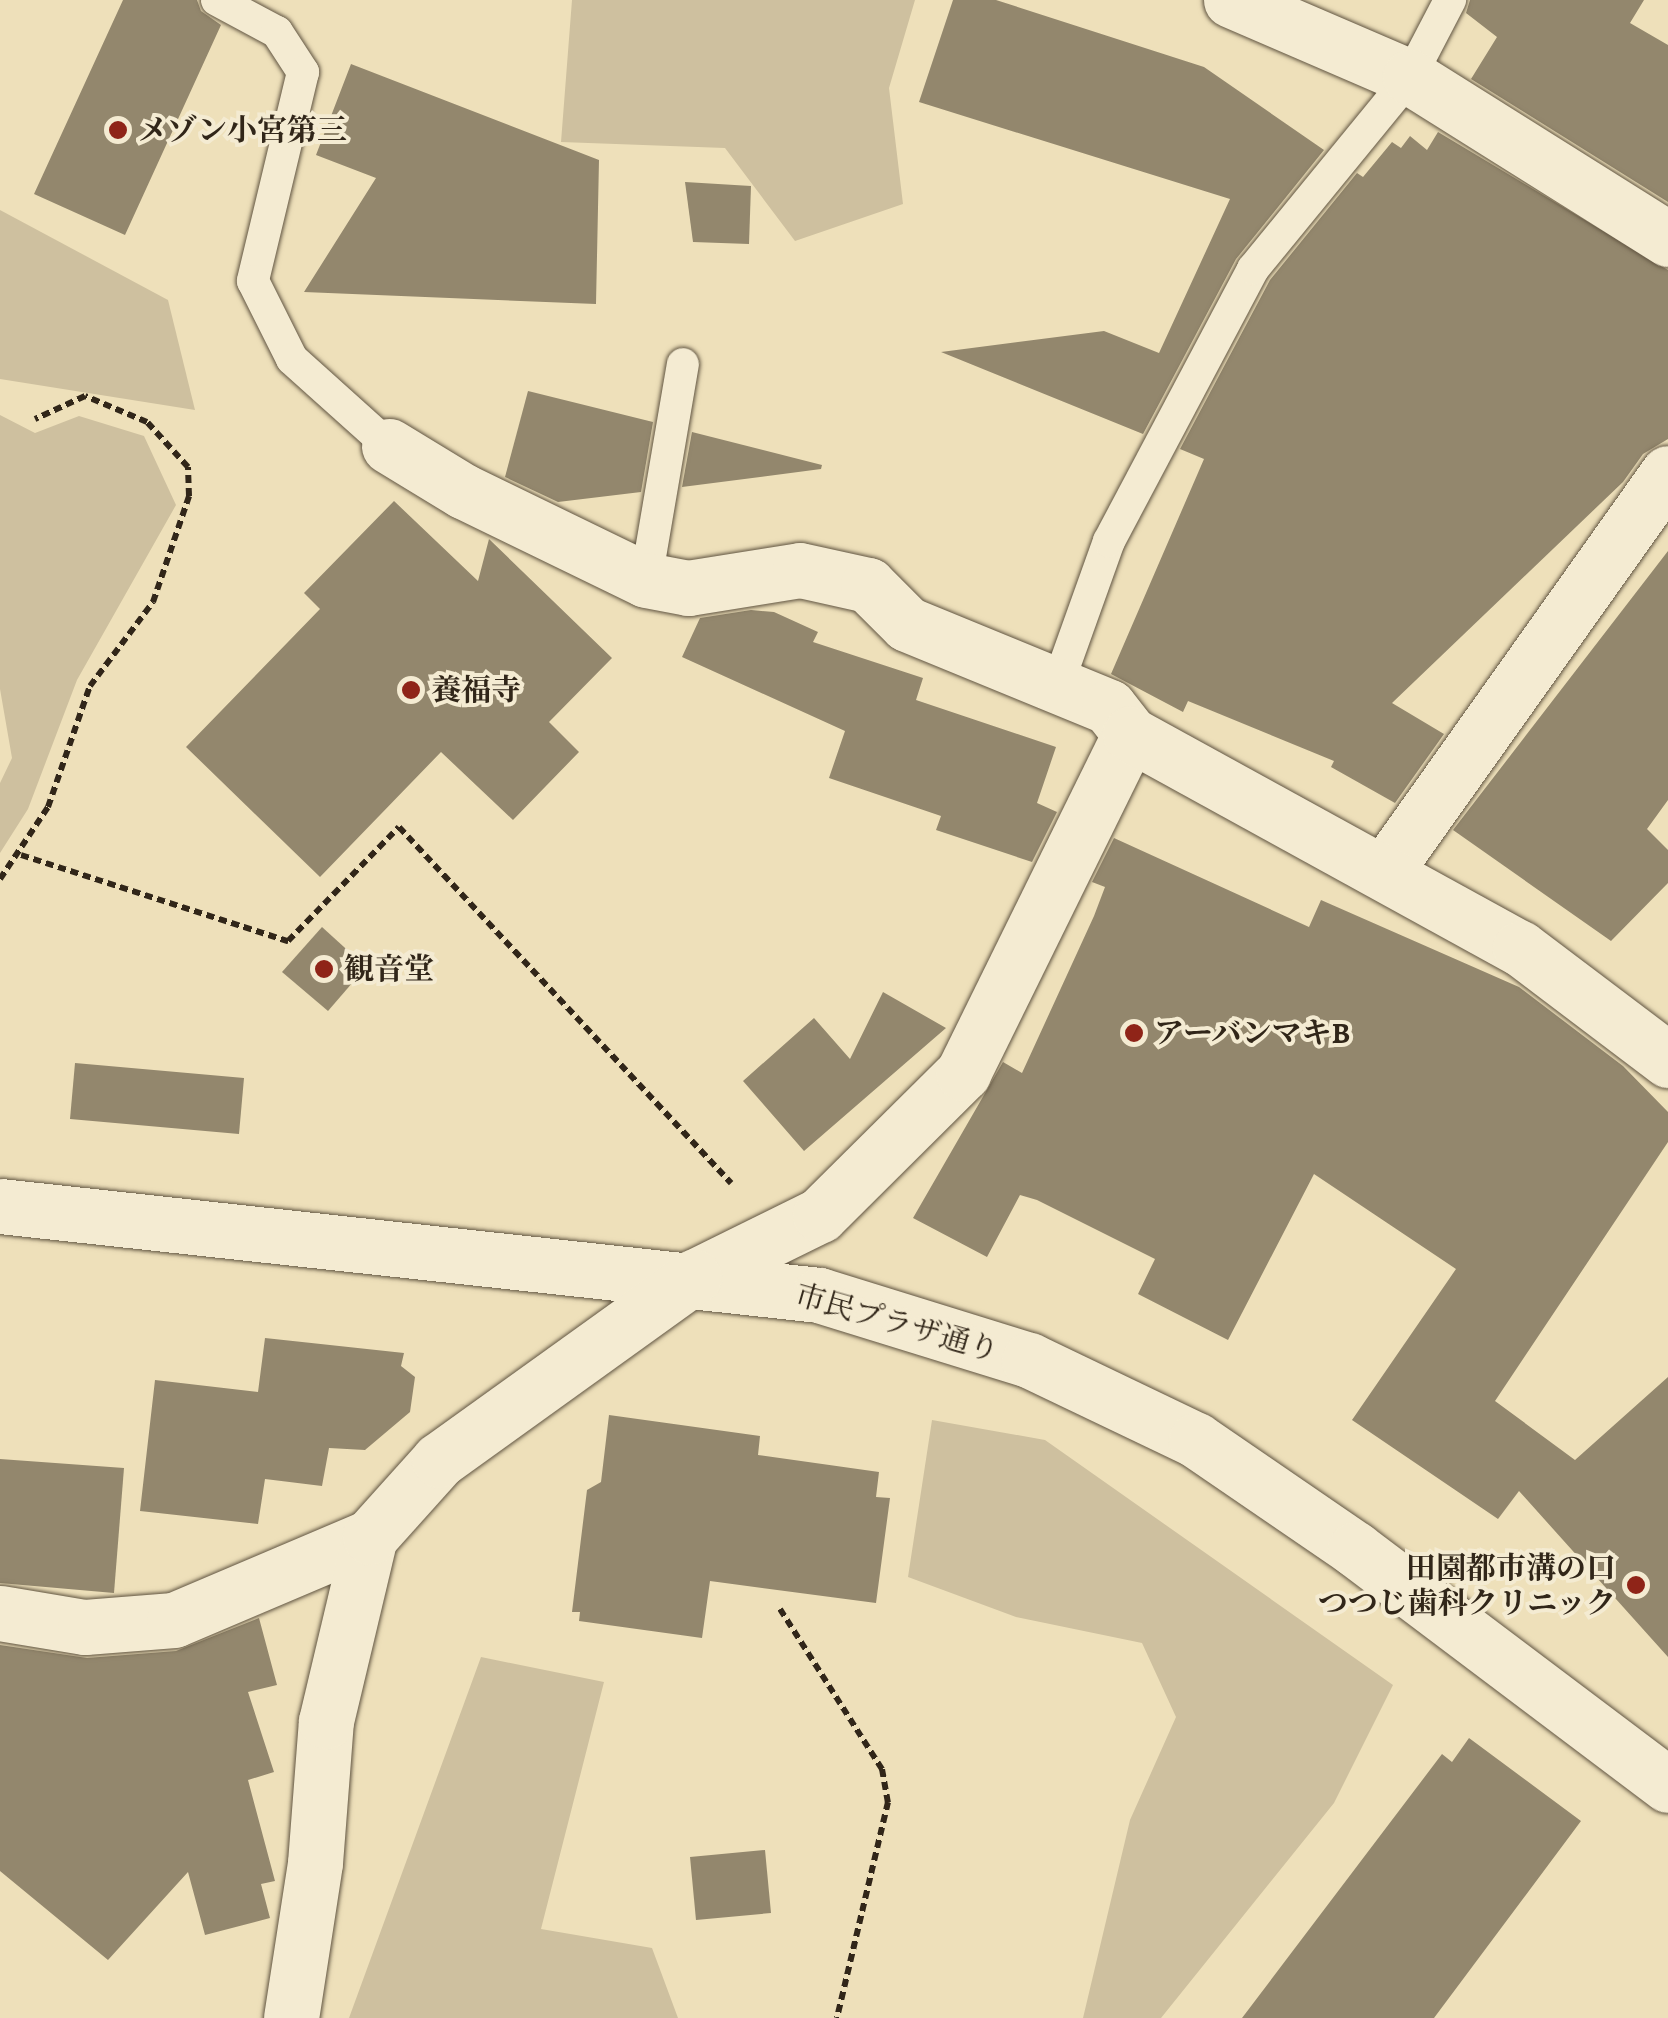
<!DOCTYPE html>
<meta charset="utf-8">
<style>
body{margin:0}
#map{position:relative;width:1668px;height:2018px;overflow:hidden;background:#eee0ba;font-family:Alegreya,"Noto Serif JP",serif}
div>[style]{position:absolute}
.green>*{inset:0;background:#cec09f}
.building>*{inset:0;background:#93876d}
.path>*{height:6px;margin-top:-3px;transform-origin:0;background:repeating-linear-gradient(90deg,#312619 0 8px,transparent 0 13px)}
.roads{filter:drop-shadow(0 0 2px #605441) drop-shadow(0 0 2px #605441)}
.lane>*{height:32px;margin:-16px;padding:0 16px;transform-origin:16px;border-radius:16px;background:#f4ebd2}
.street>*{height:55px;margin:-27.5px;padding:0 27.5px;transform-origin:27.5px;border-radius:27.5px;background:#f4ebd2}
.secondary>*{height:55px;margin:-27.5px;padding:0 27.5px;transform-origin:27.5px;border-radius:27.5px;background:#f4ebd2}
.dots>*{width:28px;height:28px;translate:-50% -50%;box-sizing:border-box;border:5px solid #f4ebd2;border-radius:50%}
span{translate:-50% -50%;white-space:nowrap;text-align:center;line-height:1.15;-webkit-text-stroke:8px #f4ebd2;paint-order:stroke}
.poi-label{font-size:30px;color:#312619;font-weight:700}
.left{translate:0 -50%;text-align:left}
.right{translate:-100% -50%;text-align:right}
.street-label{font-size:30px;color:#312619}
</style>
<div id="map">
<div class="green">
<i style="clip-path:polygon(572px 0,915px 0,889px 88px,903px 204px,795px 241px,725px 148px,561px 142px)"></i>
<i style="clip-path:polygon(0 210px,168px 300px,195px 410px,0 379px)"></i>
<i style="clip-path:polygon(0 415px,35px 433px,79px 416px,144px 436px,176px 505px,77px 680px,28px 809px,0 853px,0 783px,12px 758px,0 689px)"></i>
<i style="clip-path:polygon(932px 1420px,1045px 1440px,1393px 1685px,1334px 1803px,1161px 2018px,1083px 2018px,1130px 1820px,1176px 1717px,1142px 1643px,1016px 1617px,908px 1577px)"></i>
<i style="clip-path:polygon(481px 1657px,604px 1682px,541px 1929px,652px 1948px,678px 2018px,349px 2018px)"></i>
</div>
<div class="building">
<i style="clip-path:polygon(123px 0,197px 0,201px 11px,221px 25px,125px 235px,34px 194px)"></i>
<i style="clip-path:polygon(953px 0,996px 0,1204px 67px,1324px 150px,1236px 259px,1143px 434px,941px 352px,1104px 331px,1159px 353px,1230px 199px,919px 102px)"></i>
<i style="clip-path:polygon(1470px 0,1644px 0,1630px 23px,1668px 45px,1668px 202px,1471px 79px,1497px 37px,1466px 13px)"></i>
<i style="clip-path:polygon(351px 64px,599px 160px,596px 304px,304px 292px,376px 178px,316px 155px)"></i>
<i style="clip-path:polygon(1438px 132px,1668px 270px,1668px 439px,1643px 454px,1623px 482px,1392px 703px,1444px 734px,1395px 803px,1331px 767px,1334px 761px,1188px 701px,1183px 712px,1111px 674px,1204px 459px,1180px 449px,1270px 280px,1357px 173px,1363px 177px,1392px 142px,1401px 148px,1410px 136px,1427px 150px)"></i>
<i style="clip-path:polygon(685px 182px,751px 186px,749px 244px,693px 242px)"></i>
<i style="clip-path:polygon(528px 391px,653px 422px,641px 492px,558px 502px,505px 477px)"></i>
<i style="clip-path:polygon(692px 432px,822px 465px,821px 469px,682px 487px)"></i>
<i style="clip-path:polygon(394px 501px,478px 581px,489px 539px,612px 658px,549px 722px,579px 752px,513px 820px,441px 752px,320px 877px,186px 747px,320px 609px,304px 593px)"></i>
<i style="clip-path:polygon(1668px 551px,1668px 800px,1647px 829px,1668px 850px,1668px 883px,1611px 941px,1453px 830px)"></i>
<i style="clip-path:polygon(751px 610px,774px 612px,818px 632px,813px 642px,923px 678px,916px 700px,1056px 747px,1037px 803px,1057px 812px,1032px 862px,936px 830px,941px 816px,829px 778px,845px 731px,682px 657px,700px 618px)"></i>
<i style="clip-path:polygon(1114px 838px,1309px 927px,1321px 900px,1519px 987px,1623px 1066px,1668px 1112px,1668px 1142px,1495px 1401px,1575px 1460px,1668px 1377px,1668px 1657px,1519px 1491px,1498px 1519px,1352px 1420px,1456px 1269px,1314px 1174px,1228px 1340px,1138px 1294px,1155px 1259px,1037px 1200px,1020px 1195px,987px 1257px,913px 1218px,1003px 1062px,1022px 1073px,1094px 916px,1105px 887px,1092px 882px)"></i>
<i style="clip-path:polygon(322px 927px,366px 967px,328px 1011px,282px 972px)"></i>
<i style="clip-path:polygon(883px 992px,946px 1028px,804px 1151px,743px 1081px,814px 1018px,850px 1059px)"></i>
<i style="clip-path:polygon(75px 1063px,244px 1078px,239px 1134px,70px 1119px)"></i>
<i style="clip-path:polygon(265px 1338px,404px 1353px,401px 1366px,415px 1377px,410px 1412px,365px 1450px,329px 1448px,322px 1486px,265px 1479px,258px 1524px,140px 1511px,155px 1380px,258px 1392px)"></i>
<i style="clip-path:polygon(609px 1415px,760px 1436px,758px 1455px,879px 1472px,876px 1497px,890px 1498px,876px 1603px,710px 1581px,702px 1638px,579px 1621px,580px 1612px,572px 1612px,587px 1490px,601px 1482px)"></i>
<i style="clip-path:polygon(0 1459px,124px 1468px,114px 1593px,0 1583px)"></i>
<i style="clip-path:polygon(259px 1618px,277px 1685px,248px 1692px,274px 1772px,248px 1780px,275px 1881px,261px 1884px,270px 1918px,205px 1935px,188px 1872px,108px 1960px,0 1871px,0 1645px,87px 1658px,176px 1651px)"></i>
<i style="clip-path:polygon(1469px 1738px,1581px 1821px,1434px 2018px,1242px 2018px,1442px 1754px,1452px 1762px)"></i>
<i style="clip-path:polygon(765px 1850px,771px 1913px,696px 1920px,690px 1857px)"></i>
</div>
<div class="path">
<i style="left:21px;top:855px;width:281px;rotate:17.9deg"></i>
<i style="left:288px;top:941px;width:159px;rotate:-45.8deg"></i>
<i style="left:399px;top:827px;width:487px;rotate:47deg"></i>
<i style="left:0;top:879px;width:87px;rotate:-56.3deg"></i>
<i style="left:48px;top:807px;width:128px;rotate:-70.9deg"></i>
<i style="left:90px;top:686px;width:105px;rotate:-53.1deg"></i>
<i style="left:153px;top:602px;width:112px;rotate:-71.2deg"></i>
<i style="left:189px;top:496px;width:29px;rotate:-92deg"></i>
<i style="left:188px;top:467px;width:61px;rotate:-132.3deg"></i>
<i style="left:147px;top:422px;width:67px;rotate:-157.2deg"></i>
<i style="left:85px;top:396px;width:55px;rotate:155.3deg"></i>
<i style="left:780px;top:1609px;width:190px;rotate:57.5deg"></i>
<i style="left:882px;top:1769px;width:34px;rotate:80deg"></i>
<i style="left:888px;top:1802px;width:222px;rotate:103.3deg"></i>
</div>
<div class="roads">
<div class="lane">
<i style="left:217px;top:0;width:68px;rotate:28.1deg"></i>
<i style="left:277px;top:32px;width:48px;rotate:57deg"></i>
<i style="left:303px;top:72px;width:215px;rotate:103.5deg"></i>
<i style="left:253px;top:281px;width:87px;rotate:63.4deg"></i>
<i style="left:292px;top:359px;width:130px;rotate:41.9deg"></i>
<i style="left:646px;top:580px;width:219px;rotate:-80.3deg"></i>
<i style="left:1056px;top:689px;width:157px;rotate:-70.3deg"></i>
<i style="left:1109px;top:541px;width:308px;rotate:-62.1deg"></i>
<i style="left:1253px;top:269px;width:248px;rotate:-50.7deg"></i>
<i style="left:1410px;top:77px;width:87px;rotate:-62.5deg"></i>
</div>
<div class="street">
<i style="left:1231px;top:0;width:195px;rotate:23.3deg"></i>
<i style="left:1410px;top:77px;width:305px;rotate:32.1deg"></i>
<i style="left:389px;top:446px;width:87px;rotate:31.3deg"></i>
<i style="left:463px;top:491px;width:203px;rotate:25.9deg"></i>
<i style="left:646px;top:580px;width:43px;rotate:10.8deg"></i>
<i style="left:688px;top:588px;width:113px;rotate:-9.1deg"></i>
<i style="left:800px;top:570px;width:70px;rotate:12.4deg"></i>
<i style="left:868px;top:585px;width:55px;rotate:45deg"></i>
<i style="left:907px;top:624px;width:218px;rotate:22.3deg"></i>
<i style="left:1109px;top:707px;width:34px;rotate:52deg"></i>
<i style="left:1385px;top:871px;width:488px;rotate:-54.6deg"></i>
<i style="left:694px;top:1277px;width:140px;rotate:-26.2deg"></i>
<i style="left:820px;top:1215px;width:202px;rotate:-44.8deg"></i>
<i style="left:963px;top:1073px;width:378px;rotate:-63.8deg"></i>
<i style="left:1130px;top:734px;width:445px;rotate:28.8deg"></i>
<i style="left:1520px;top:948px;width:186px;rotate:37.1deg"></i>
<i style="left:0;top:1613px;width:86px;rotate:9.4deg"></i>
<i style="left:85px;top:1627px;width:89px;rotate:-4.5deg"></i>
<i style="left:174px;top:1620px;width:213px;rotate:-23deg"></i>
</div>
<div class="secondary">
<i style="left:0;top:1206px;width:824px;rotate:6.2deg"></i>
<i style="left:819px;top:1295px;width:220px;rotate:17.2deg"></i>
<i style="left:1029px;top:1360px;width:185px;rotate:25.6deg"></i>
<i style="left:1196px;top:1440px;width:193px;rotate:34.4deg"></i>
<i style="left:1355px;top:1549px;width:392px;rotate:37deg"></i>
<i style="left:291px;top:2018px;width:157px;rotate:-81.2deg"></i>
<i style="left:315px;top:1863px;width:142px;rotate:-85.6deg"></i>
<i style="left:326px;top:1721px;width:189px;rotate:-76.6deg"></i>
<i style="left:370px;top:1537px;width:103px;rotate:-48.1deg"></i>
<i style="left:439px;top:1460px;width:314px;rotate:-35.7deg"></i>
</div>
</div>
<div class="dots">
<i style="left:118px;top:130px;background:#8f2418"></i>
<i style="left:411px;top:690px;background:#8f2418"></i>
<i style="left:324px;top:969px;background:#8f2418"></i>
<i style="left:1134px;top:1033px;background:#8f2418"></i>
<i style="left:1636px;top:1585px;background:#8f2418"></i>
</div>
<div class="poi-label">
<span class="left" style="left:138px;top:130px">メゾン小宮第三</span>
<span class="left" style="left:431px;top:690px">養福寺</span>
<span class="left" style="left:344px;top:969px">観音堂</span>
<span class="left" style="left:1154px;top:1033px">アーバンマキB</span>
<span class="right" style="left:1616px;top:1585px">田園都市溝の口<br>つつじ歯科クリニック</span>
</div>
<div class="street-label">
<span style="left:897px;top:1323px;rotate:16deg">市民プラザ通り</span>
</div>
</div>
